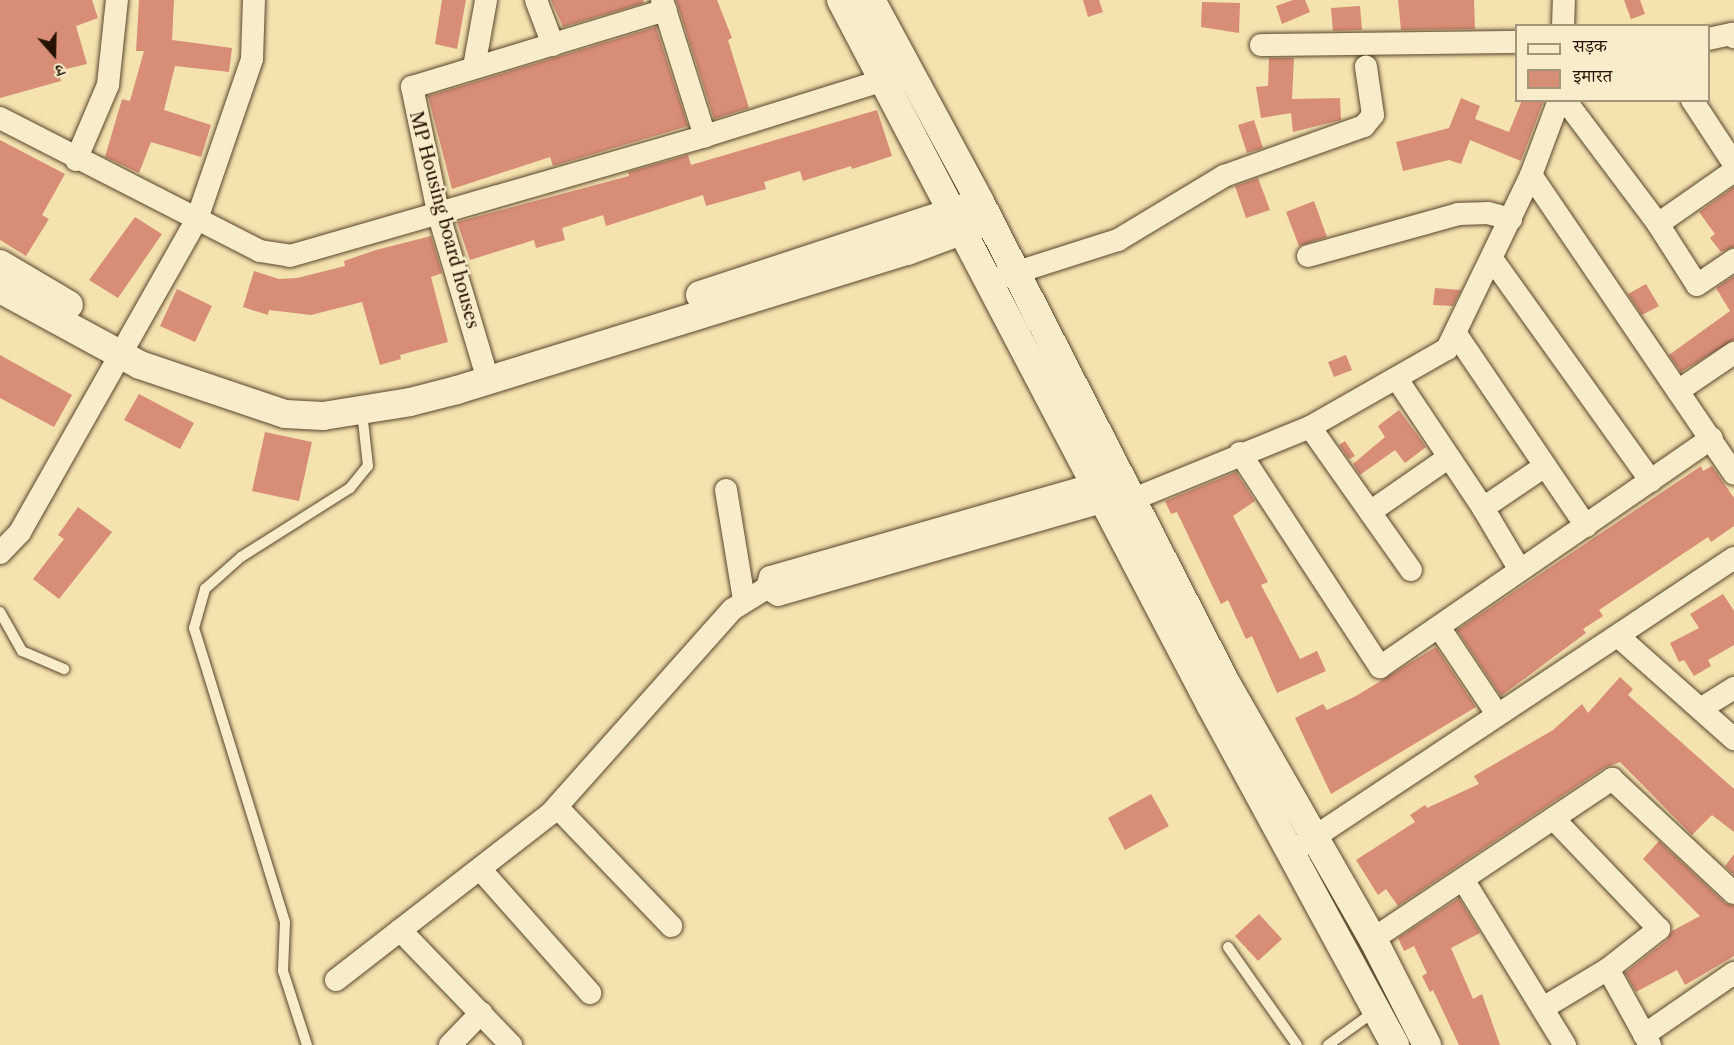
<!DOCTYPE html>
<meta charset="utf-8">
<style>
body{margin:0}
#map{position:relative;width:1734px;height:1045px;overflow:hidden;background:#f4e2af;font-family:"Libre Caslon Text","Noto Serif Devanagari",serif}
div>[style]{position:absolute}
.building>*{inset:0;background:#d88d77}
.roads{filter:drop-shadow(0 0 2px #59452c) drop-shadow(0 0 2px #59452c)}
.service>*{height:10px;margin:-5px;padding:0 5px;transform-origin:5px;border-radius:5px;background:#f8eccb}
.minor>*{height:22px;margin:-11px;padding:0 11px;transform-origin:11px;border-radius:11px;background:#f8eccb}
.tertiary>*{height:28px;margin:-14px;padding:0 14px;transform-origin:14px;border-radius:14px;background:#f8eccb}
span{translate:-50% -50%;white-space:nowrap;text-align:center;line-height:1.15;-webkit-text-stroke:5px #f8eccb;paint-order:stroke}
.street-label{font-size:18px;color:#251100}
.legend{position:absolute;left:1515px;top:24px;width:195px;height:78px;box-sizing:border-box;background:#f8eccb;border:2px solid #a4947a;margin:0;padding:8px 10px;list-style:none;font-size:18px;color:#251100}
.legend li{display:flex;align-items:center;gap:12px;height:30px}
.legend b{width:30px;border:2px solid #a4947a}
.north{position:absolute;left:24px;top:24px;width:60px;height:60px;-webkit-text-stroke:4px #f8eccb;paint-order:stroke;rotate:160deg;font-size:16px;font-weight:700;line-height:24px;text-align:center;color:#251100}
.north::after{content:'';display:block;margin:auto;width:21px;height:27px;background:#251100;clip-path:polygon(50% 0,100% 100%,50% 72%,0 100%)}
</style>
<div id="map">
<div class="building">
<i style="clip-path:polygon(0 0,92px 0,98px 18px,76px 26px,87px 64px,58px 71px,61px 81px,0 98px)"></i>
<i style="clip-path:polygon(139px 0,174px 0,172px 40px,232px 48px,229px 72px,175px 66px,164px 110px,211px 125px,201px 157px,151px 142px,139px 173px,105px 157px,122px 99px,130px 101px,144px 51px,136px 51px)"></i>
<i style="clip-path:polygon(442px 0,466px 0,457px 49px,435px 44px)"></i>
<i style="clip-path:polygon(551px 0,643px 0,644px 3px,563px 27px)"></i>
<i style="clip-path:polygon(676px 0,717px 0,732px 38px,728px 40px,749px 108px,714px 119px)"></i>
<i style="clip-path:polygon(1083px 0,1099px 0,1103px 12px,1088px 17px)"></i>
<i style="clip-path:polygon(1293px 0,1305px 0,1310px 12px,1282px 24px,1276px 6px)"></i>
<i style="clip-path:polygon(1398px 0,1474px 0,1475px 29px,1401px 30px)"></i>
<i style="clip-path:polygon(1624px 0,1640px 0,1645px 14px,1631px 19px)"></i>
<i style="clip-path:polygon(1202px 2px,1240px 3px,1239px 33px,1201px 27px)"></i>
<i style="clip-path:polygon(1360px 6px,1362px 30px,1333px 31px,1331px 8px)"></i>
<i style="clip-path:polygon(656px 27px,688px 126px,553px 166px,550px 157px,452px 189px,428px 96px)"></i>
<i style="clip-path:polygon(1269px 58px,1294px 58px,1292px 99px,1340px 98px,1341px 120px,1293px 132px,1291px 113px,1261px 118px,1256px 87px,1268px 86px)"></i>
<i style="clip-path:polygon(1461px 98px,1480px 106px,1475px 119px,1509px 132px,1522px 100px,1544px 100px,1521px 161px,1470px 140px,1461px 164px,1449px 160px,1403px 171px,1396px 142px,1449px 128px)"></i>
<i style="clip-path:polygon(877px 110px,892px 156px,852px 169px,851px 166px,803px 181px,800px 171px,764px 182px,766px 189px,706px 206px,703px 195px,606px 226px,603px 215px,562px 228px,565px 240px,536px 248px,534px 240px,470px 260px,457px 222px,629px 176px,628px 172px,688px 155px,691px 165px)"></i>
<i style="clip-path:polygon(1254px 120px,1263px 148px,1247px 153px,1238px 125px)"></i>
<i style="clip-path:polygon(0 140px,65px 174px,42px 215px,49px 219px,26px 256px,0 240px)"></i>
<i style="clip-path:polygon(1258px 178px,1270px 210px,1246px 218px,1235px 186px)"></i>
<i style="clip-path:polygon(1734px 187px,1734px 247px,1721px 252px,1710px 238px,1715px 234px,1699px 212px)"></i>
<i style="clip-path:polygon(1314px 201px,1327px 237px,1299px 246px,1286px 212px)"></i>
<i style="clip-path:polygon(135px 217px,162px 234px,118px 298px,89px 280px)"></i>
<i style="clip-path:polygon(431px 236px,442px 273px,431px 277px,448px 342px,400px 355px,401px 359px,380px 365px,362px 302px,311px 315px,269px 310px,268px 315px,243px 307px,254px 271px,279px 279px,297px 278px,345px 266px,344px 261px,376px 250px)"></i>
<i style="clip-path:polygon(1734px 276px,1734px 340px,1681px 372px,1669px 355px,1730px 311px,1716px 288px)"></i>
<i style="clip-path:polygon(1646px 284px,1659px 306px,1642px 315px,1628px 294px)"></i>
<i style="clip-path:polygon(1435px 288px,1461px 290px,1453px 306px,1433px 305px)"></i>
<i style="clip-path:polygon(177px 289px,212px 306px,195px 342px,160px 326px)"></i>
<i style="clip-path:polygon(0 355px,72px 395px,54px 427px,0 398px)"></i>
<i style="clip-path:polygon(1346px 355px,1352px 370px,1334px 377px,1328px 362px)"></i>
<i style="clip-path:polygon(139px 394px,194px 423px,180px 449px,124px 420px)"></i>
<i style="clip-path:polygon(1399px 410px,1426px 447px,1405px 463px,1395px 450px,1360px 475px,1353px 464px,1385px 437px,1378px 426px)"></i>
<i style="clip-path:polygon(265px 432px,312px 442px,299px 501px,252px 491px)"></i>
<i style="clip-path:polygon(1345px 441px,1355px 456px,1349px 459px,1339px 445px)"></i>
<i style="clip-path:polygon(1701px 466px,1703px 471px,1712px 466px,1734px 498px,1734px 526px,1711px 542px,1708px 537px,1599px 610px,1603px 616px,1583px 629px,1586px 633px,1501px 696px,1457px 630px)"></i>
<i style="clip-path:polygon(1236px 472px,1255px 501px,1233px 516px,1268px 582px,1261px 585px,1300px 659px,1317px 651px,1326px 671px,1277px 693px,1252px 636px,1246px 639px,1228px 600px,1221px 604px,1177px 512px,1171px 514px,1165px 501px)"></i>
<i style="clip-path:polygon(78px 507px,112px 532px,59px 599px,33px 579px,64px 539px,58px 535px)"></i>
<i style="clip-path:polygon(1723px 594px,1734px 611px,1734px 645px,1708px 660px,1711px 666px,1694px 676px,1684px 660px,1679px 662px,1670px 643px,1699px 628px,1690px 614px)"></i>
<i style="clip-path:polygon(1436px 647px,1476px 707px,1331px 794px,1295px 718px,1323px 704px,1327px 710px,1356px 696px)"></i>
<i style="clip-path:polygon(1620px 677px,1633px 689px,1628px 695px,1734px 789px,1734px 832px,1712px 815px,1692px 835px,1620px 762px,1604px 768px,1398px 906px,1386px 889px,1378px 895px,1356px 860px,1415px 822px,1410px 815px,1425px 805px,1427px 808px,1479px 784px,1474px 776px,1553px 730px,1582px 704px,1588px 713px)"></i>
<i style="clip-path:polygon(1151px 794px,1169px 826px,1125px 850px,1108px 818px)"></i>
<i style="clip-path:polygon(1659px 841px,1725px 903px,1734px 906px,1734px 956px,1685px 985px,1677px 970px,1636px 992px,1625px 973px,1667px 940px,1672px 931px,1700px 916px,1643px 859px)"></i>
<i style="clip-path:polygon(1734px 854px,1734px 875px,1725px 866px)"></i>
<i style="clip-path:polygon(1459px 898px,1480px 933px,1451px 948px,1473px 999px,1482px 994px,1500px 1045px,1459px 1045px,1433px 990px,1430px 992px,1422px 976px,1427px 973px,1414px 946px,1404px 951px,1398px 938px)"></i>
<i style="clip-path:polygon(1259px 914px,1282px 939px,1258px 961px,1235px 936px)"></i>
</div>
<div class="roads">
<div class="service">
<i style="left:0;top:612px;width:45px;rotate:60.6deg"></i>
<i style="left:22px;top:651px;width:46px;rotate:23.2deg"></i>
<i style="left:1228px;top:947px;width:120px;rotate:54.9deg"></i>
<i style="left:307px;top:1045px;width:78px;rotate:-108deg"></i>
<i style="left:283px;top:971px;width:49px;rotate:-87.7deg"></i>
<i style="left:285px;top:922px;width:308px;rotate:-107.2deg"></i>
<i style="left:194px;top:628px;width:41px;rotate:-74.2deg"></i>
<i style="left:205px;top:589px;width:48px;rotate:-41.6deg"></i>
<i style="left:241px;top:557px;width:129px;rotate:-32.3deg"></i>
<i style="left:350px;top:488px;width:28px;rotate:-51deg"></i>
<i style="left:368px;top:466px;width:54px;rotate:-96.3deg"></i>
<i style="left:1328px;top:1045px;width:58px;rotate:-35.9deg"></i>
</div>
<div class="minor">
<i style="left:536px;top:0;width:48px;rotate:69.3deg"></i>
<i style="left:662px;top:0;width:143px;rotate:72.5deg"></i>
<i style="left:1563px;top:26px;width:26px;rotate:-88deg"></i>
<i style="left:1708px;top:39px;width:25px;rotate:-12deg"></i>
<i style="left:1732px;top:34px;width:4px;rotate:56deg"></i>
<i style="left:1261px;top:45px;width:255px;rotate:-0.7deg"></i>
<i style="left:474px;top:67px;width:68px;rotate:-79.8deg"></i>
<i style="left:1565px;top:100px;width:155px;rotate:53.1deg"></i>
<i style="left:1658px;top:224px;width:72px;rotate:57.4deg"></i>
<i style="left:1697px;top:285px;width:45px;rotate:-34deg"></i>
<i style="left:1692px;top:100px;width:77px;rotate:56.7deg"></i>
<i style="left:0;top:118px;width:292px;rotate:27.1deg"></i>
<i style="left:260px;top:251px;width:30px;rotate:9deg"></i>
<i style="left:290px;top:256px;width:432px;rotate:-16.1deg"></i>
<i style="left:705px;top:136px;width:200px;rotate:-17.4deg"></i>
<i style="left:76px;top:160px;width:82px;rotate:-66.9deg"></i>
<i style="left:108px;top:85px;width:85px;rotate:-84deg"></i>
<i style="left:1531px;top:175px;width:361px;rotate:55.8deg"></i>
<i style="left:1658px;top:224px;width:93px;rotate:-34.9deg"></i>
<i style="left:1308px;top:256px;width:156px;rotate:-15.6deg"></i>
<i style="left:1458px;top:214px;width:30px;rotate:-2deg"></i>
<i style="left:1488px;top:213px;width:24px;rotate:15deg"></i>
<i style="left:1492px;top:259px;width:273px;rotate:54.4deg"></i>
<i style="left:1002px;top:277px;width:122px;rotate:-17.7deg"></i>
<i style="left:1118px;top:240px;width:124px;rotate:-31.1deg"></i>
<i style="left:1224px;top:176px;width:149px;rotate:-19.7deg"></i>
<i style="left:1364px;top:126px;width:14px;rotate:-51deg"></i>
<i style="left:1373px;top:115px;width:49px;rotate:-98.3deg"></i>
<i style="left:1456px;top:334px;width:232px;rotate:55.9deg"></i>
<i style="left:1397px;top:379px;width:155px;rotate:56.3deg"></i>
<i style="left:1483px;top:508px;width:75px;rotate:-34.1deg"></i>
<i style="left:488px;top:380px;width:175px;rotate:-106.6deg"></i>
<i style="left:438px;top:212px;width:128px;rotate:-101.7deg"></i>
<i style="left:412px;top:87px;width:265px;rotate:-16.9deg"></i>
<i style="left:1678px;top:391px;width:68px;rotate:-34.2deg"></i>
<i style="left:1310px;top:427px;width:175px;rotate:54.8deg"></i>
<i style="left:1240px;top:453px;width:256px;rotate:56.8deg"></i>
<i style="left:1380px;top:667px;width:403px;rotate:-34.6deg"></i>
<i style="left:1095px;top:484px;width:338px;rotate:164deg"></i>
<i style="left:770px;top:577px;width:11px;rotate:105deg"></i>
<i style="left:767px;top:588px;width:13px;rotate:32deg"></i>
<i style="left:778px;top:595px;width:340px;rotate:-16deg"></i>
<i style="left:726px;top:490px;width:111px;rotate:80.7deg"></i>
<i style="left:1119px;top:505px;width:206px;rotate:-22.2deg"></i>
<i style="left:1310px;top:427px;width:158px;rotate:-29.7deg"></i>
<i style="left:1447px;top:349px;width:193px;rotate:-64.2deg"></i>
<i style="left:1531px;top:175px;width:80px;rotate:-69.5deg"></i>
<i style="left:1483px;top:508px;width:72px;rotate:59.2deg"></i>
<i style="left:1370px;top:512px;width:96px;rotate:-34.8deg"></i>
<i style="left:0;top:553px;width:29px;rotate:-46deg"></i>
<i style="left:20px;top:532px;width:360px;rotate:-60.5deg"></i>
<i style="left:197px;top:219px;width:169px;rotate:-71deg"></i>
<i style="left:252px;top:59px;width:59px;rotate:-88.1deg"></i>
<i style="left:1439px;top:627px;width:105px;rotate:56.3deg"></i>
<i style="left:1619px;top:637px;width:154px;rotate:41.6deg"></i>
<i style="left:1702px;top:708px;width:38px;rotate:-32deg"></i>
<i style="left:557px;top:807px;width:165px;rotate:46.2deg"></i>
<i style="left:1301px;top:846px;width:520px;rotate:-33.63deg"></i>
<i style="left:480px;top:869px;width:166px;rotate:48.4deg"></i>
<i style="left:1464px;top:881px;width:193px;rotate:58.4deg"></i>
<i style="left:400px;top:930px;width:160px;rotate:46deg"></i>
<i style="left:1373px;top:939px;width:288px;rotate:-33.8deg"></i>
<i style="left:1612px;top:779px;width:167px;rotate:43.1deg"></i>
<i style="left:1608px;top:969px;width:87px;rotate:61.1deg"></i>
<i style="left:336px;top:980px;width:272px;rotate:-37.8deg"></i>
<i style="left:551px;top:813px;width:273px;rotate:-48.3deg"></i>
<i style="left:733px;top:609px;width:40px;rotate:-32deg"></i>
<i style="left:1543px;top:1008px;width:76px;rotate:-31deg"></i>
<i style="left:1608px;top:969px;width:65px;rotate:-38.1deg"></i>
<i style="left:1659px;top:929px;width:153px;rotate:-133.7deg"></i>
<i style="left:1644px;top:1035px;width:109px;rotate:-34.6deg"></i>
<i style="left:450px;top:1045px;width:45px;rotate:-45.9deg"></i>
</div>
<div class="tertiary">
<i style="left:841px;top:0;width:797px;rotate:62.34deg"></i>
<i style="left:1211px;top:706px;width:386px;rotate:61.5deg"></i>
<i style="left:871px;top:0;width:230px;rotate:61.6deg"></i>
<i style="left:980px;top:202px;width:538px;rotate:62.91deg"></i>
<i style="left:1225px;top:681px;width:297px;rotate:60.2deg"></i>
<i style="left:1373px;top:939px;width:119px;rotate:63deg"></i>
<i style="left:0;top:264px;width:80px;rotate:30.7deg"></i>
<i style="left:0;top:289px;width:159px;rotate:28.5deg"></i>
<i style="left:140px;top:365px;width:153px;rotate:18.7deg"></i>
<i style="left:285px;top:414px;width:38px;rotate:3deg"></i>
<i style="left:323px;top:416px;width:88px;rotate:-9.1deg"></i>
<i style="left:410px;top:402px;width:49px;rotate:-14.3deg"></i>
<i style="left:457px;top:390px;width:471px;rotate:-17.2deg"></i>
<i style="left:907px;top:251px;width:78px;rotate:-20.3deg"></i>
<i style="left:700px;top:295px;width:287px;rotate:-18.2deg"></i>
</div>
</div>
<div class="street-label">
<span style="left:444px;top:220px;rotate:75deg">MP Housing board houses</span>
</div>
<ul class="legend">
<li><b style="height:8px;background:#f8eccb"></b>सड़क</li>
<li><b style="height:16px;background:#d88d77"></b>इमारत</li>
</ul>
<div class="north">उ</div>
</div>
